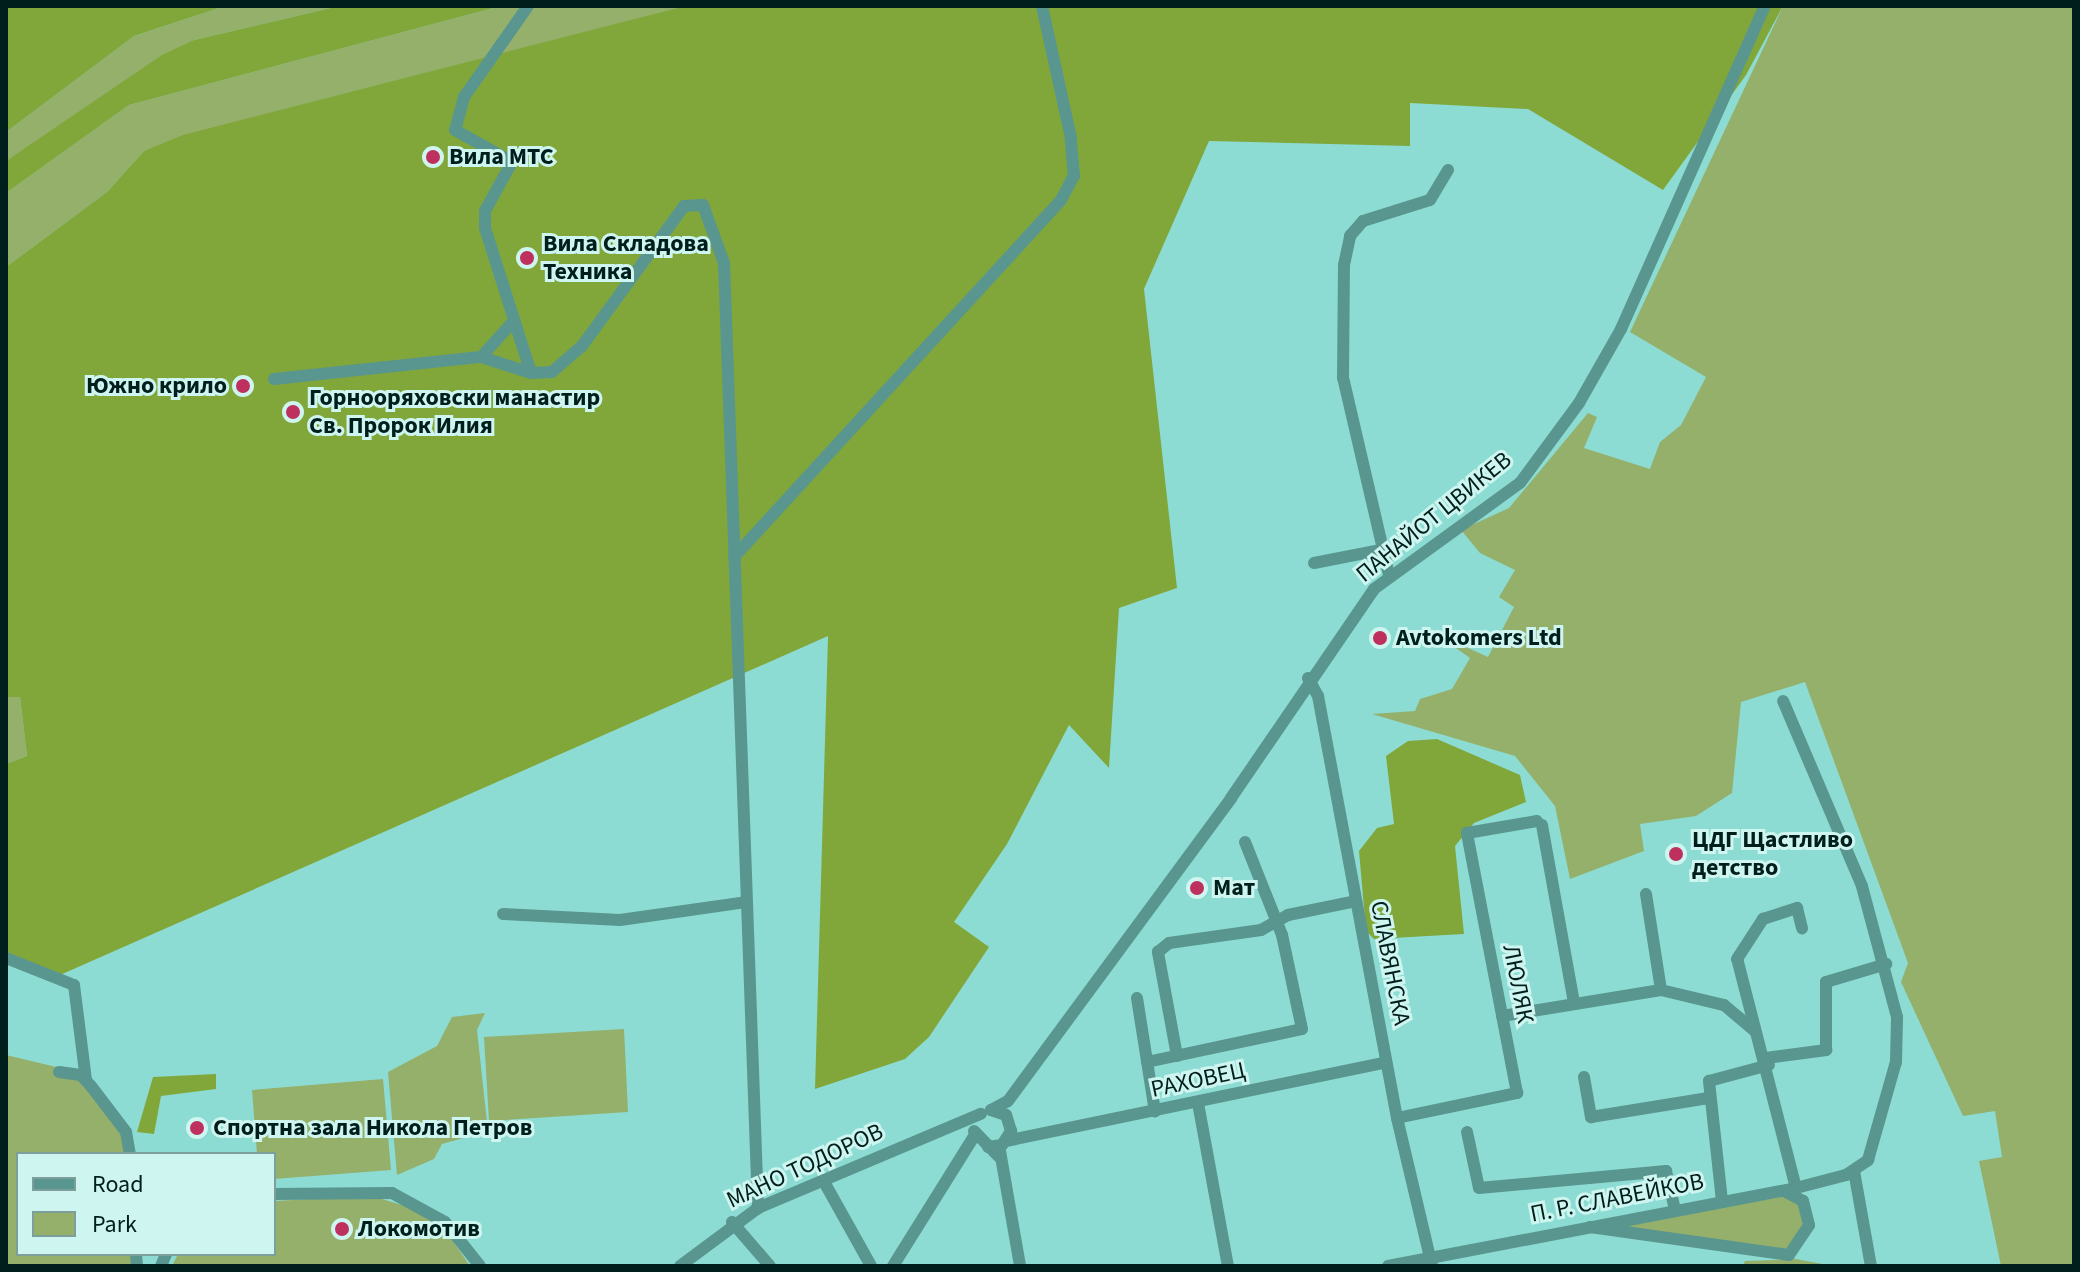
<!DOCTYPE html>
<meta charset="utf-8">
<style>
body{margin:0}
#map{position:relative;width:2080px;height:1272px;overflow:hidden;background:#8ddcd3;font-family:"Source Sans 3",sans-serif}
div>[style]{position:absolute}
.green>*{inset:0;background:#94b06a}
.forest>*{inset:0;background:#81a73a}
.minor>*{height:12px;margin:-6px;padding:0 6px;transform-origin:6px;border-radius:6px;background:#59968f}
.dots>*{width:22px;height:22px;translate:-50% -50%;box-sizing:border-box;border:4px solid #cff5f0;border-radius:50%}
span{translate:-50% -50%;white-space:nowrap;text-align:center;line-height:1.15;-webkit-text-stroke:6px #cff5f0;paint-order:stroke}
.poi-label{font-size:24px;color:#001e1c;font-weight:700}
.left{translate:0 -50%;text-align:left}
.right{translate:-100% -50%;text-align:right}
.street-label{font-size:24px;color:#001e1c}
.frame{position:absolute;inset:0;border:8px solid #001e1c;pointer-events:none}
.legend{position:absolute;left:16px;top:1152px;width:260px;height:104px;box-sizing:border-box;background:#cff5f0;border:2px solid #7c9f9b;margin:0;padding:10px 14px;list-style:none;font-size:24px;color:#001e1c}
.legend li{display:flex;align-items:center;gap:16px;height:40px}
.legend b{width:40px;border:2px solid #7c9f9b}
</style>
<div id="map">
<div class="green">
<i style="clip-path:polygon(225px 6px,339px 6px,194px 40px,6px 161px,6px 132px,134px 36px)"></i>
<i style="clip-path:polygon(501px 6px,685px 6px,144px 151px,107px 192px,6px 267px,6px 193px,129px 105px)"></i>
<i style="clip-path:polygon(1783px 6px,2074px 6px,2074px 1266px,2001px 1266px,1979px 1161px,2002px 1157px,1995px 1111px,1963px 1116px,1901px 982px,1908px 963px,1805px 682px,1741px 702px,1732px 793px,1696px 816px,1640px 824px,1644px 851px,1570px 879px,1555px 806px,1515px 756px,1372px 714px,1415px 711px,1420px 699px,1452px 689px,1470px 658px,1435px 633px,1488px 657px,1514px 607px,1499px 597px,1515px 570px,1480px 553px,1461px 530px,1509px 508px,1588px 413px,1597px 417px,1584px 448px,1650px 469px,1660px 442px,1681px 425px,1706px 377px,1630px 332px)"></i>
<i style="clip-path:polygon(6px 697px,20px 697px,27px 756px,6px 764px)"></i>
<i style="clip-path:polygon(485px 1013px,477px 1030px,488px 1131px,442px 1144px,434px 1159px,397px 1175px,388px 1072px,437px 1046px,452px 1017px)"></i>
<i style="clip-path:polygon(624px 1029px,628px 1112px,489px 1121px,484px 1037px)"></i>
<i style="clip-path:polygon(6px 1055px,69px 1070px,126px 1132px,129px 1154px,18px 1154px,18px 1254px,136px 1254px,137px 1266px,6px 1266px)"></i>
<i style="clip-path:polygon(383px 1079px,391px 1170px,274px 1179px,274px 1154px,257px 1154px,252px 1090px)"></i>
<i style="clip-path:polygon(372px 1196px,415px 1209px,448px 1234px,470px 1266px,172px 1266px,178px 1254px,274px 1254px,274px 1201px)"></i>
<i style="clip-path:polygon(1785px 1196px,1799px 1205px,1803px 1227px,1787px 1248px,1772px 1251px,1618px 1226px)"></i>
<i style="clip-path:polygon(1796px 1259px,1833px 1266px,1743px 1266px,1745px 1261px)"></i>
</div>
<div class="forest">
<i style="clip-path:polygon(6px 6px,225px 6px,134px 36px,6px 132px)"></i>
<i style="clip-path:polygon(339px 6px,501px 6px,129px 105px,6px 193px,6px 161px,162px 55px,194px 40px)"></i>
<i style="clip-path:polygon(685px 6px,1783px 6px,1746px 75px,1663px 190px,1528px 109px,1410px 103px,1410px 146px,1209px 141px,1144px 289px,1177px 588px,1119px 608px,1109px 768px,1069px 725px,1007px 844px,954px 922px,989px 947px,929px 1037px,905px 1059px,815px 1089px,828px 636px,60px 975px,6px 954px,6px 764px,27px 756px,20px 697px,6px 697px,6px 267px,107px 192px,144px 151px,183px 135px)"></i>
<i style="clip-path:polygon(1437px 739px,1520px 775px,1526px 802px,1474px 823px,1455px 846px,1464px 934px,1374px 939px,1366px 931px,1359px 851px,1377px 828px,1394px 824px,1386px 756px,1408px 741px)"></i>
<i style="clip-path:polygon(216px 1074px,216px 1089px,161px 1096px,154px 1134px,137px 1132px,153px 1077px)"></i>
</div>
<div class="minor">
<i style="left:528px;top:6px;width:111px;rotate:125.1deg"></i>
<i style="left:464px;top:97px;width:34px;rotate:105deg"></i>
<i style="left:455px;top:130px;width:65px;rotate:29.3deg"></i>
<i style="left:512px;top:162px;width:56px;rotate:118.9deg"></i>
<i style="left:485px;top:211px;width:17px;rotate:90deg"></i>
<i style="left:485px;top:228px;width:152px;rotate:72.4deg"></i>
<i style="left:531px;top:373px;width:21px;rotate:-3deg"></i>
<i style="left:552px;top:372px;width:40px;rotate:-41deg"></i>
<i style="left:582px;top:346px;width:173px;rotate:-53.9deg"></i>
<i style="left:684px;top:206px;width:19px;rotate:-3deg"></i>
<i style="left:703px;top:205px;width:62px;rotate:70.1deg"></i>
<i style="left:724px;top:263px;width:946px;rotate:87.94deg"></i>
<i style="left:481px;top:357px;width:45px;rotate:-47.7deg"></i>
<i style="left:274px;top:379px;width:208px;rotate:-6.1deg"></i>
<i style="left:481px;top:357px;width:52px;rotate:17.7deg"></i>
<i style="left:734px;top:557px;width:484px;rotate:-47.5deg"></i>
<i style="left:1061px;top:200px;width:27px;rotate:-62deg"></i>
<i style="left:1074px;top:176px;width:38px;rotate:-95deg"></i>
<i style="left:1071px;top:138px;width:135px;rotate:-102.4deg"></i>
<i style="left:1314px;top:563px;width:67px;rotate:-11.1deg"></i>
<i style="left:1389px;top:575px;width:202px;rotate:-103.1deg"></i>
<i style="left:1343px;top:378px;width:113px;rotate:-89.5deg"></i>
<i style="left:1344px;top:265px;width:30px;rotate:-78deg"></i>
<i style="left:1350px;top:236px;width:20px;rotate:-49deg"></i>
<i style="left:1363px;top:221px;width:70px;rotate:-17.4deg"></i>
<i style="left:1430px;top:200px;width:35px;rotate:-59deg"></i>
<i style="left:1308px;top:678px;width:21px;rotate:61deg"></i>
<i style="left:1318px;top:696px;width:429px;rotate:79.4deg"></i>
<i style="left:1397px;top:1118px;width:152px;rotate:76.7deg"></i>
<i style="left:1542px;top:825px;width:180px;rotate:79.8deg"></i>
<i style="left:1646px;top:894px;width:97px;rotate:81.1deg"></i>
<i style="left:503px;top:914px;width:117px;rotate:2.9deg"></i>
<i style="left:620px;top:920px;width:127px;rotate:-8.1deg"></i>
<i style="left:6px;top:958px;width:73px;rotate:21.7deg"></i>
<i style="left:74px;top:985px;width:96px;rotate:82.8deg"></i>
<i style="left:1137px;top:998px;width:115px;rotate:81deg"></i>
<i style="left:1502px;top:1016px;width:161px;rotate:-9.3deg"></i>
<i style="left:1661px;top:990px;width:65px;rotate:13.4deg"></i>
<i style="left:1724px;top:1005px;width:39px;rotate:40deg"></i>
<i style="left:1177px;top:1056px;width:106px;rotate:-100.4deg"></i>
<i style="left:1158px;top:952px;width:14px;rotate:-39deg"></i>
<i style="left:1169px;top:943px;width:93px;rotate:-8deg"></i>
<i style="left:1261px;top:930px;width:31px;rotate:-29deg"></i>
<i style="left:1288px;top:915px;width:69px;rotate:-11.6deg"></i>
<i style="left:1766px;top:1058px;width:61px;rotate:-7.6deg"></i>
<i style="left:1826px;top:1050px;width:68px;rotate:-90deg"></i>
<i style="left:1826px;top:982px;width:63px;rotate:-16.7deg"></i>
<i style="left:1147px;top:1062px;width:158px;rotate:-12deg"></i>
<i style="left:1302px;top:1029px;width:96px;rotate:-102deg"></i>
<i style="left:1282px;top:935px;width:100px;rotate:-111.7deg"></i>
<i style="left:59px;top:1072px;width:22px;rotate:8deg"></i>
<i style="left:81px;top:1075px;width:15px;rotate:48deg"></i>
<i style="left:91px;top:1086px;width:58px;rotate:52.7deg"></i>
<i style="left:126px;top:1132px;width:22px;rotate:80deg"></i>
<i style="left:1584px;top:1077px;width:41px;rotate:80.1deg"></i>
<i style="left:1591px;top:1117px;width:119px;rotate:-9.2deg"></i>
<i style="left:1198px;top:1103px;width:166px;rotate:79.6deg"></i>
<i style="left:991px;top:1110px;width:19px;rotate:-28deg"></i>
<i style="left:1008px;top:1101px;width:376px;rotate:-53.6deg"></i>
<i style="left:1231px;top:798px;width:253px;rotate:-55.6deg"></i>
<i style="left:1374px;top:589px;width:180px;rotate:-36deg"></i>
<i style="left:1520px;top:483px;width:99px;rotate:-53.6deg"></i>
<i style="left:1579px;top:403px;width:85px;rotate:-60.4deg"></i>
<i style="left:1621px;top:329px;width:354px;rotate:-66deg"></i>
<i style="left:1397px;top:1118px;width:123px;rotate:-11.8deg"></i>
<i style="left:1517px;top:1093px;width:265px;rotate:-100.9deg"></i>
<i style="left:1467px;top:833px;width:71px;rotate:-9.7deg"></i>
<i style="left:974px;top:1131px;width:36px;rotate:46deg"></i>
<i style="left:1467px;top:1132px;width:57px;rotate:77.9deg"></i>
<i style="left:1479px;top:1188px;width:188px;rotate:-5.2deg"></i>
<i style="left:1666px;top:1171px;width:39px;rotate:77deg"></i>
<i style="left:1006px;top:1141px;width:388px;rotate:-11.7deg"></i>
<i style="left:988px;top:1147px;width:14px;rotate:-8deg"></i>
<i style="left:1002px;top:1145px;width:17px;rotate:-57deg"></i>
<i style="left:1011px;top:1131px;width:17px;rotate:-107deg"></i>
<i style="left:1006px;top:1115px;width:16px;rotate:-162deg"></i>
<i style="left:1000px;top:1151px;width:117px;rotate:80.1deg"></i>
<i style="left:1854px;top:1171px;width:97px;rotate:79.9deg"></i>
<i style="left:823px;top:1180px;width:98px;rotate:60.8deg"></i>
<i style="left:1796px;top:1188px;width:236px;rotate:-104.4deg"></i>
<i style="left:1737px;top:959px;width:48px;rotate:-57deg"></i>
<i style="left:1763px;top:919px;width:36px;rotate:-18deg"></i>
<i style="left:1797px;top:908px;width:21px;rotate:76deg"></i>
<i style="left:274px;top:1194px;width:118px;rotate:-0.5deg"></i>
<i style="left:392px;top:1193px;width:60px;rotate:28.7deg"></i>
<i style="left:445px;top:1222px;width:56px;rotate:51.5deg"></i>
<i style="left:1722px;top:1201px;width:121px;rotate:-96.2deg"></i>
<i style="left:1709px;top:1081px;width:62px;rotate:-14.9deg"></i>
<i style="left:732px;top:1222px;width:58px;rotate:49.2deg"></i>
<i style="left:1590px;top:1227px;width:201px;rotate:8deg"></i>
<i style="left:1789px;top:1255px;width:36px;rotate:-56deg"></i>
<i style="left:1809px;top:1225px;width:25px;rotate:-104deg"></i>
<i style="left:1803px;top:1201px;width:21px;rotate:-152deg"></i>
<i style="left:136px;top:1254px;width:12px;rotate:85deg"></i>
<i style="left:161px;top:1266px;width:13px;rotate:-67deg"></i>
<i style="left:680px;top:1266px;width:97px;rotate:-36.6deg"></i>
<i style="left:758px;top:1208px;width:242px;rotate:-22.9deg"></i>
<i style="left:893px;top:1266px;width:155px;rotate:-58deg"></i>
<i style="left:1388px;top:1266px;width:415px;rotate:-10.8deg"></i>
<i style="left:1796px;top:1188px;width:52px;rotate:-14.6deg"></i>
<i style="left:1846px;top:1175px;width:27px;rotate:-34deg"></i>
<i style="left:1868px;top:1160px;width:102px;rotate:-74.1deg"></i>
<i style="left:1896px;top:1062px;width:45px;rotate:-88.7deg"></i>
<i style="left:1897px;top:1017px;width:136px;rotate:-105deg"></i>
<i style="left:1862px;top:886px;width:201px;rotate:-113.1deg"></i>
</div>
<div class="dots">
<i style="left:433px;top:157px;background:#be305e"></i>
<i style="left:527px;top:258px;background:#be305e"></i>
<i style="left:243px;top:386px;background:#be305e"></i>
<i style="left:293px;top:412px;background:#be305e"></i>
<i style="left:1380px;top:638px;background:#be305e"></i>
<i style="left:1676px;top:854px;background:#be305e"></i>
<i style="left:1197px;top:888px;background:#be305e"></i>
<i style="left:197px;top:1128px;background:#be305e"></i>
<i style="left:342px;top:1229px;background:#be305e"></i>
</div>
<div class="poi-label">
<span class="left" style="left:449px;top:157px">Вила МТС</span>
<span class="left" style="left:543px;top:258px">Вила Складова<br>Техника</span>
<span class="right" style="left:227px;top:386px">Южно крило</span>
<span class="left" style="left:309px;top:412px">Горнооряховски манастир<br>Св. Пророк Илия</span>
<span class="left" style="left:1396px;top:638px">Avtokomers Ltd</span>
<span class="left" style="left:1692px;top:854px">ЦДГ Щастливо<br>детство</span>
<span class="left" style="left:1213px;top:888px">Мат</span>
<span class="left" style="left:213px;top:1128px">Спортна зала Никола Петров</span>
<span class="left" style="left:358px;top:1229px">Локомотив</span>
</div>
<div class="street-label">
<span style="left:1434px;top:517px;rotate:-39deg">ПАНАЙОТ ЦВИКЕВ</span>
<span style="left:1390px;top:963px;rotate:79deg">СЛАВЯНСКА</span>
<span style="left:1518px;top:984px;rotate:79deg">ЛЮЛЯК</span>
<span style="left:1198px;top:1080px;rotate:-12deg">РАХОВЕЦ</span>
<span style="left:805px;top:1166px;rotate:-25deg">МАНО ТОДОРОВ</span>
<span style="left:1617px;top:1198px;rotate:-11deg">П. Р. СЛАВЕЙКОВ</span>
</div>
<div class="frame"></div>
<ul class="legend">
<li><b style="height:10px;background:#59968f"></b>Road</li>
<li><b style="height:22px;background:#94b06a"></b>Park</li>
</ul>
</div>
